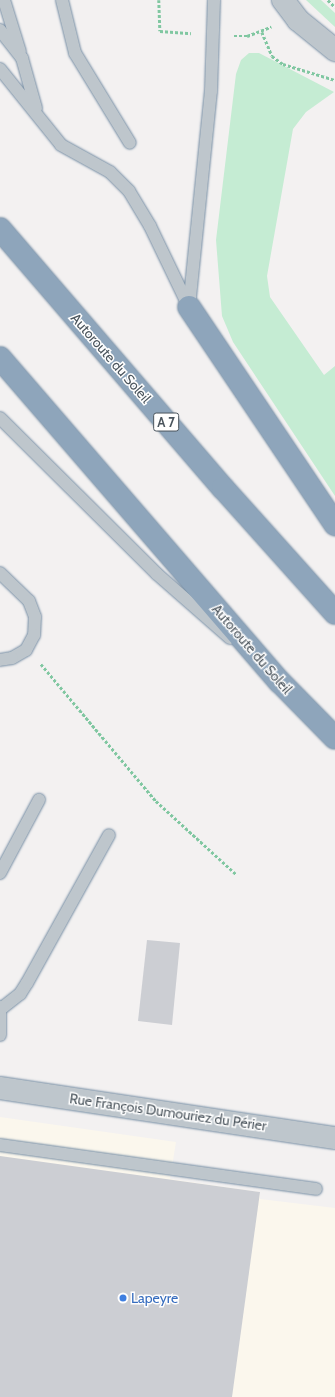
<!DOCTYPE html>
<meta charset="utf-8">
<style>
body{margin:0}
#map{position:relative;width:335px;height:1397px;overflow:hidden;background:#f3f1f1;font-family:Cabin,sans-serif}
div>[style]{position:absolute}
.commercial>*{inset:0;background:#fbf7ed}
.green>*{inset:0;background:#c5ecd3}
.building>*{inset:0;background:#ccced3}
.path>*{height:2.5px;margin-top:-1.25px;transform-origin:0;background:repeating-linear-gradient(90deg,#80c7a1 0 3px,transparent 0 5px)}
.roads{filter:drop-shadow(0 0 1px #7990a6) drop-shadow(0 0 1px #7990a6)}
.service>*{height:12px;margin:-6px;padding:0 6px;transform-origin:6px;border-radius:6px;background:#bec6cc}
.minor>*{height:22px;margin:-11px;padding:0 11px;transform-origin:11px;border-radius:11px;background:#bec6cc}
.tertiary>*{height:22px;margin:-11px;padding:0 11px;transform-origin:11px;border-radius:11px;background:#bec6cc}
.motorway>*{height:22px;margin:-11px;padding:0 11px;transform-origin:11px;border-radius:11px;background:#8ea5bb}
.dots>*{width:11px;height:11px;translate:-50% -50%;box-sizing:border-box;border:2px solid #fff;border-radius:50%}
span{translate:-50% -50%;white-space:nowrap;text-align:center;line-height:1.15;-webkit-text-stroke:3px #fff;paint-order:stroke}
.shield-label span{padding:1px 3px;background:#fff;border:1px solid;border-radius:3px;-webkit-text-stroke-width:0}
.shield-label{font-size:13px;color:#4b555d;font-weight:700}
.street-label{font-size:14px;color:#4b555d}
.shop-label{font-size:14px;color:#366cbe}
.left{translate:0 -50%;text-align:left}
</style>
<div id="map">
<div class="commercial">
<i style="clip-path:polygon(0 1117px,176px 1142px,170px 1179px,260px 1192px,260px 1199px,335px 1208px,335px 1397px,0 1397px)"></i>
</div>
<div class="green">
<i style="clip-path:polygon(306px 0,321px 0,335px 13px,335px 27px)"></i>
<i style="clip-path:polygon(249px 53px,259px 53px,334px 92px,306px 112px,293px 129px,267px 276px,270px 297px,324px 375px,335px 366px,335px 496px,233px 342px,222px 316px,216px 240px,236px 74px,241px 60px)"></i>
</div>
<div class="building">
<i style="clip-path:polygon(147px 940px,180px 943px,172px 1025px,138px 1021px)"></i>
<i style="clip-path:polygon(0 1156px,260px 1192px,232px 1397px,0 1397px)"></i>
</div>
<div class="path">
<i style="left:159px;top:0;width:31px;rotate:88deg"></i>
<i style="left:160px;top:31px;width:31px;rotate:4deg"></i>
<i style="left:328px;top:0;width:10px;rotate:45deg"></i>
<i style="left:262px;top:32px;width:26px;rotate:67deg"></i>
<i style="left:272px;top:56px;width:14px;rotate:36deg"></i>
<i style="left:283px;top:64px;width:54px;rotate:17.1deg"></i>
<i style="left:234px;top:36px;width:13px"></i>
<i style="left:247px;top:36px;width:26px;rotate:-21deg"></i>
<i style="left:41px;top:664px;width:179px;rotate:50deg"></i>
<i style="left:156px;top:801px;width:108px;rotate:42.4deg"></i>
</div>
<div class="roads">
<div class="service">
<i style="left:4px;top:0;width:54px;rotate:72.9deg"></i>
<i style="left:62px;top:0;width:55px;rotate:76.2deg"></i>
<i style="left:75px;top:53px;width:105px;rotate:58.6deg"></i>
<i style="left:0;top:30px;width:36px;rotate:52deg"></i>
<i style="left:22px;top:58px;width:52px;rotate:74.4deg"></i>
<i style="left:0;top:69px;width:97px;rotate:51.2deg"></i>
<i style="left:61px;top:145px;width:56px;rotate:28.9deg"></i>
<i style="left:110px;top:172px;width:27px;rotate:45deg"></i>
<i style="left:129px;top:191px;width:41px;rotate:59deg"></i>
<i style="left:150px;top:226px;width:90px;rotate:64.3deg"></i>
<i style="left:189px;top:307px;width:217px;rotate:-84.2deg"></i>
<i style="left:211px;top:91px;width:91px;rotate:-88.1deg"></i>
<i style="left:0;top:418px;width:221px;rotate:44.8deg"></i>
<i style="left:157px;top:574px;width:97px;rotate:41.2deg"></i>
<i style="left:0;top:573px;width:40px;rotate:44deg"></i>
<i style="left:29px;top:601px;width:17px;rotate:69deg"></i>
<i style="left:35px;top:617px;width:18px;rotate:93deg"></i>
<i style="left:34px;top:635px;width:17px;rotate:118deg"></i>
<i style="left:26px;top:650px;width:16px;rotate:150deg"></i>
<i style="left:12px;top:658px;width:12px;rotate:171deg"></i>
<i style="left:0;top:873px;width:83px;rotate:-61.9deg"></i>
<i style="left:0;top:1007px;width:28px;rotate:90deg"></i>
<i style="left:2px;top:1008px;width:23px;rotate:-38deg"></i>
<i style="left:20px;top:994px;width:13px;rotate:-58deg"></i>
<i style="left:27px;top:983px;width:169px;rotate:-61deg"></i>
<i style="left:0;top:1145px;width:319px;rotate:7.9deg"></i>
</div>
<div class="minor">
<i style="left:0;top:1088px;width:339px;rotate:8.5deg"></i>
</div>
<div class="tertiary">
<i style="left:283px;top:0;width:25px;rotate:53deg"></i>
<i style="left:298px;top:20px;width:48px;rotate:39deg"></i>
</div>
<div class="motorway">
<i style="left:0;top:229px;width:342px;rotate:49.3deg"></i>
<i style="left:223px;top:488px;width:168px;rotate:48.1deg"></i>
<i style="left:189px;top:307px;width:262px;rotate:56.1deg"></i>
<i style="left:0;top:358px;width:428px;rotate:49.2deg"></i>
<i style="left:280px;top:682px;width:78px;rotate:45.5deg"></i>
</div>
</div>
<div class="dots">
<i style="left:123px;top:1298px;background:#3f7fe0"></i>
</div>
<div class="shield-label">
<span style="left:166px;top:422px">A 7</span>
</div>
<div class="street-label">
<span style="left:111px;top:358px;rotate:49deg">Autoroute du Soleil</span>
<span style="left:252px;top:649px;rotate:49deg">Autoroute du Soleil</span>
<span style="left:168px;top:1112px;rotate:8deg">Rue François Dumouriez du Périer</span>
</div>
<div class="shop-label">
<span class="left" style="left:131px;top:1298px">Lapeyre</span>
</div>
</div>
